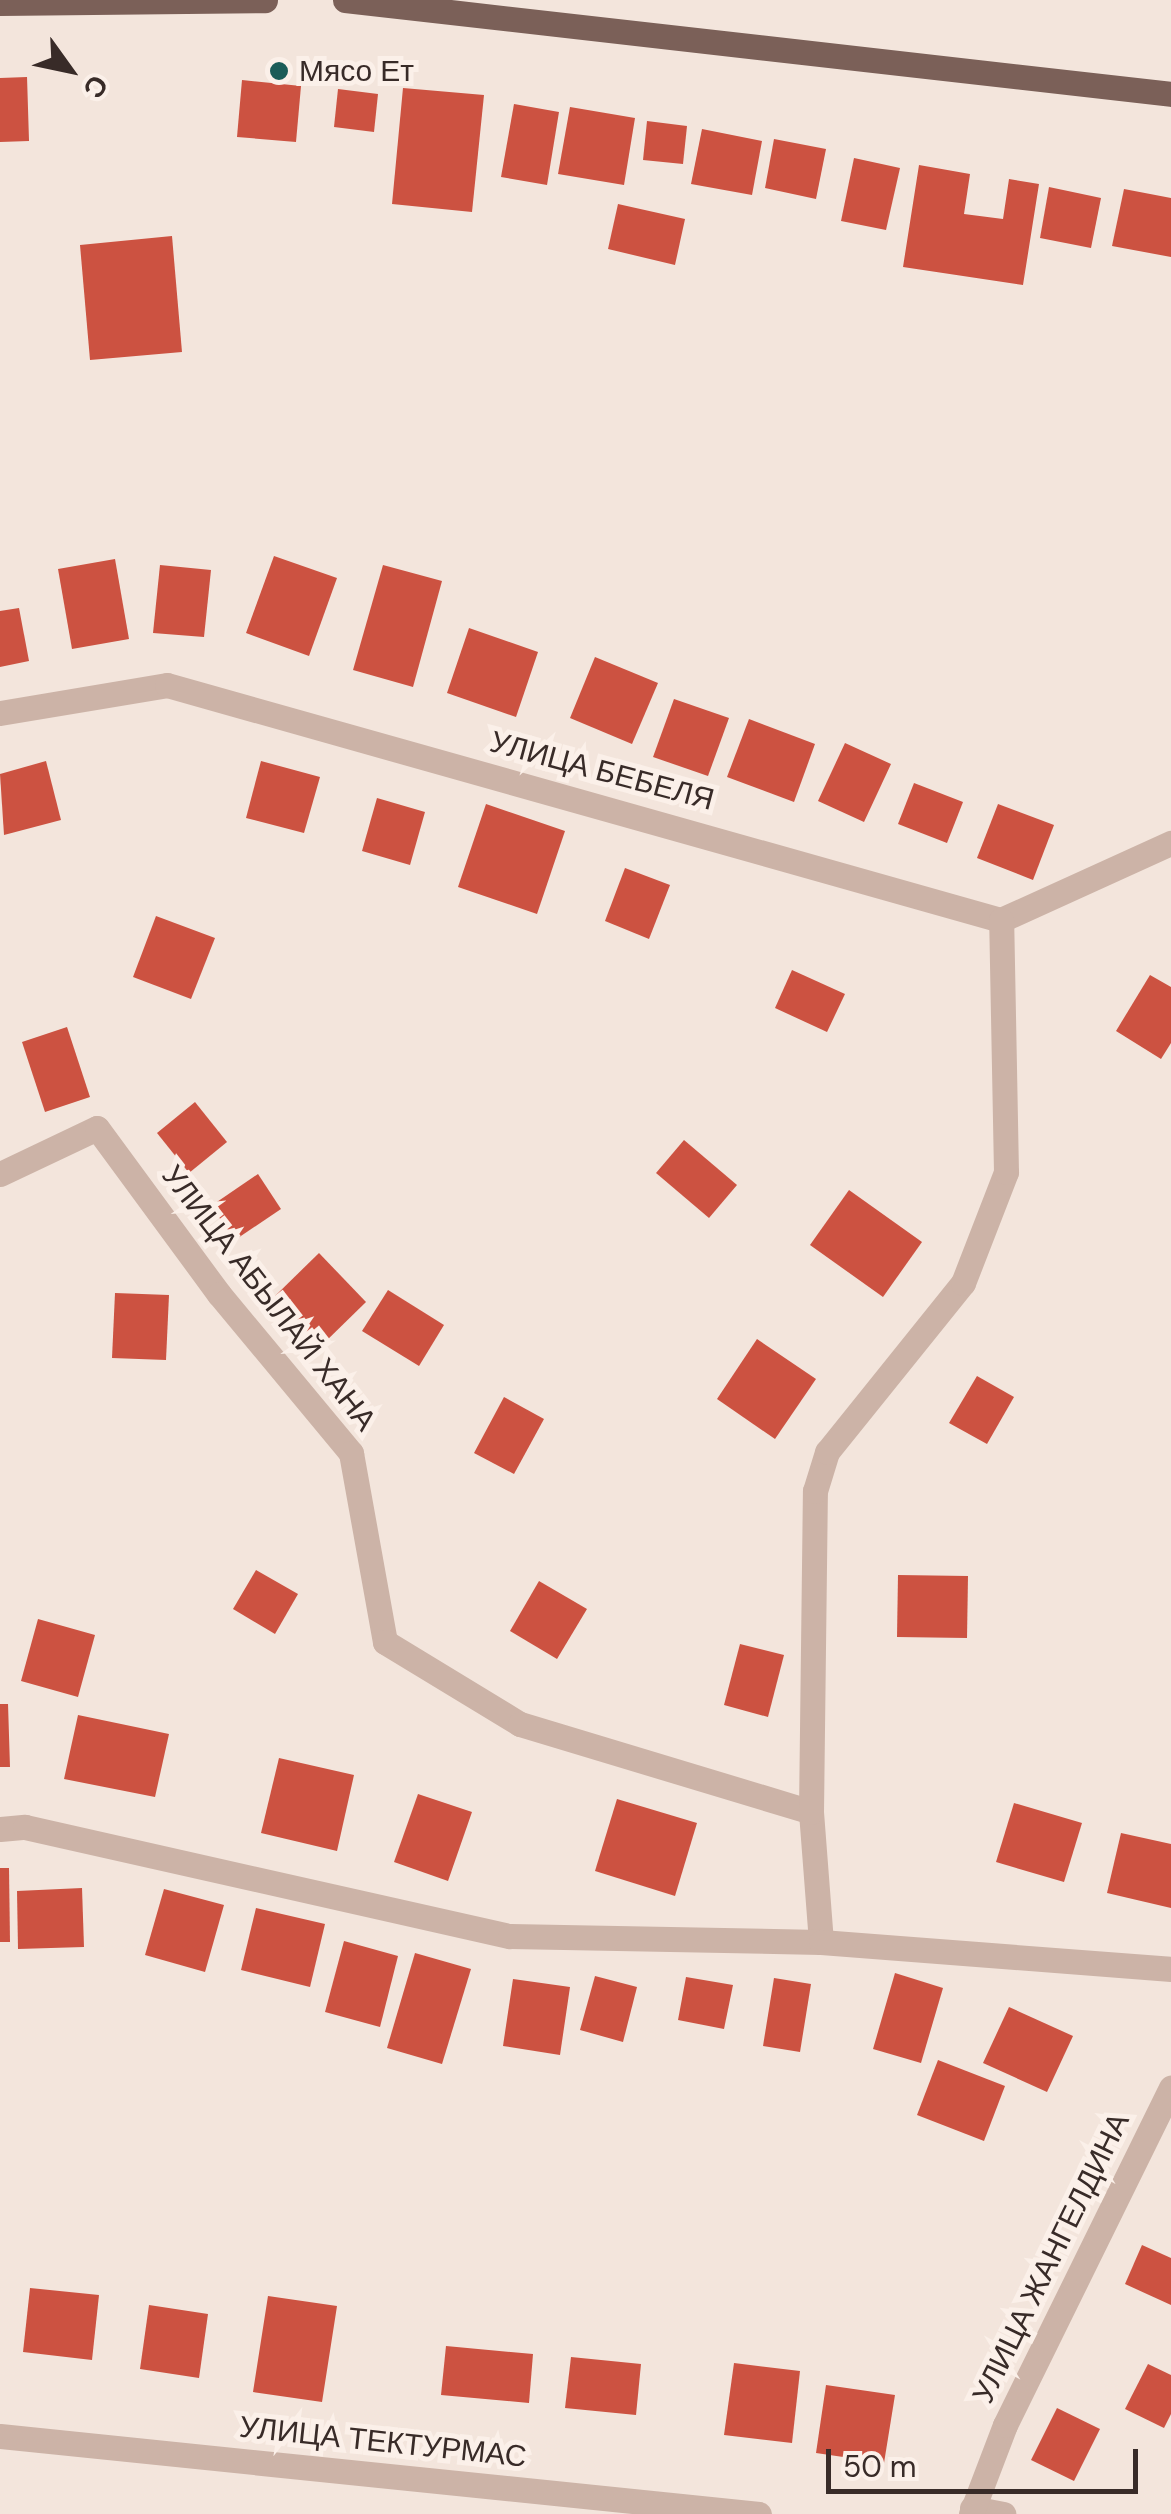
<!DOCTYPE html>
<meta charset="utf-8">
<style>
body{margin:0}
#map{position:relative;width:1171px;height:2514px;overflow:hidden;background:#f3e5dc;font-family:"DM Sans",sans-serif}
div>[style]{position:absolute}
.building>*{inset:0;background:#cc5241}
.minor>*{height:25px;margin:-12.5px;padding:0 12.5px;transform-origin:12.5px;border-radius:12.5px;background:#ccb3a7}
.major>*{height:25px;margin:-12.5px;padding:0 12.5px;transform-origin:12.5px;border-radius:12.5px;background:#7b6058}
.dots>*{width:28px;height:28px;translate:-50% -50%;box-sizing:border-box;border:5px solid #fbf0e9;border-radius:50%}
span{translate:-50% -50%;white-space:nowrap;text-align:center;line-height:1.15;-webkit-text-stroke:10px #fbf0e9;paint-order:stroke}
.poi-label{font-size:30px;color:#382b28}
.left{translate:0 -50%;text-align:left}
.street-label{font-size:30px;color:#382b28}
.north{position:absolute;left:20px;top:20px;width:100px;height:100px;-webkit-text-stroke:8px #fbf0e9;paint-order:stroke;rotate:123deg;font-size:28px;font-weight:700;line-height:40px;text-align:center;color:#382b28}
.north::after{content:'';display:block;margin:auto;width:35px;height:45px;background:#382b28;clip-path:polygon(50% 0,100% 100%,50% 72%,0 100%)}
.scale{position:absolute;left:826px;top:2449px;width:312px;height:45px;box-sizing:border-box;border:5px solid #382b28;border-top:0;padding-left:12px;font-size:30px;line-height:35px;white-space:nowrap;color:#382b28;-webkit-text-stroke:8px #fbf0e9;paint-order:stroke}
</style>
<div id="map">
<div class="building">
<i style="clip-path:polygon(27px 77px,29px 141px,0 142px,0 78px)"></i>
<i style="clip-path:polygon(242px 80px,301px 86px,296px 142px,237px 137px)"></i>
<i style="clip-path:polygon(403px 88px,484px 95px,472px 212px,392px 204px)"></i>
<i style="clip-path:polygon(338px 89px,378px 94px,374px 132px,334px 127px)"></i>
<i style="clip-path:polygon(514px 104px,559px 112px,547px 185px,501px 177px)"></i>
<i style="clip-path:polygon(570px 107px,635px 118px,624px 185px,558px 174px)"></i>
<i style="clip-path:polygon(647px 121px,687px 126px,683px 164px,643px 160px)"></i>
<i style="clip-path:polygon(702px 129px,762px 141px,752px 195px,691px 184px)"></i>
<i style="clip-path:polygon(774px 139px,826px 149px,816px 199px,765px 188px)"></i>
<i style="clip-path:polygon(854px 158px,900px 168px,886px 230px,841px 221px)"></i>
<i style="clip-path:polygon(919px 165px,970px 174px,964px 214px,1003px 219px,1009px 179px,1039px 184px,1023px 285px,903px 267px)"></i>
<i style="clip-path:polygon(1049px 187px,1101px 198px,1091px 248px,1040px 238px)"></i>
<i style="clip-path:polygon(1124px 189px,1171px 198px,1171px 257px,1112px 246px)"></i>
<i style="clip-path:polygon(618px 204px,685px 219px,675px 265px,608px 249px)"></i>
<i style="clip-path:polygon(172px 236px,182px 352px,90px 360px,80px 245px)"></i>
<i style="clip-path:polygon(274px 556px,337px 578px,309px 656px,246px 633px)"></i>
<i style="clip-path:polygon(115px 559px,129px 639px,72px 649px,58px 569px)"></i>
<i style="clip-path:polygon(160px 565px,211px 570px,204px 637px,153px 633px)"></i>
<i style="clip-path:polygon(383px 565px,442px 581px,413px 687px,353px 670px)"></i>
<i style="clip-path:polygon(19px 608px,29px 661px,0 667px,0 611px)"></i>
<i style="clip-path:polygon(469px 628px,538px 652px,516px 717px,447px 693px)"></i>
<i style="clip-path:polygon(595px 657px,658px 683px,632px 744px,570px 718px)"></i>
<i style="clip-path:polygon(674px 699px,729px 718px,708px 776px,653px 757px)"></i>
<i style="clip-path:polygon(749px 719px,815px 744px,794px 802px,727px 777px)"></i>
<i style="clip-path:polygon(845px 743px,891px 764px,864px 822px,818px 801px)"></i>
<i style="clip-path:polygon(46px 761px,61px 820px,4px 835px,0 774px)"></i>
<i style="clip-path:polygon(261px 761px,320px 777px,304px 833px,246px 818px)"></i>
<i style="clip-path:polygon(914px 783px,963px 802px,947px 843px,898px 824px)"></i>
<i style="clip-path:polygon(377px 798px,425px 812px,410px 865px,362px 851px)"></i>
<i style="clip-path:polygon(486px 804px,565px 831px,537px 914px,458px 887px)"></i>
<i style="clip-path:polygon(998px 804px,1054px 825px,1033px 880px,977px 858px)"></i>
<i style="clip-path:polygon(625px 868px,670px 885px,649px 939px,605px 921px)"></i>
<i style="clip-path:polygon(156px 916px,215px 938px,191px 999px,133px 977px)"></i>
<i style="clip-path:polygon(792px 970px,845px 994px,827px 1032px,775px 1008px)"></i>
<i style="clip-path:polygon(1150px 975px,1171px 987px,1171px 1043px,1161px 1059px,1116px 1031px)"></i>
<i style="clip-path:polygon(67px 1027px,90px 1097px,45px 1112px,22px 1042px)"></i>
<i style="clip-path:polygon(195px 1102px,227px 1142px,189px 1173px,157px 1133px)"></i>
<i style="clip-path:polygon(684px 1140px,737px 1185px,709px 1218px,656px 1173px)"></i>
<i style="clip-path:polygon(258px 1174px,281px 1209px,235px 1240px,211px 1206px)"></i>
<i style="clip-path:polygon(849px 1190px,922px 1242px,883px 1297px,810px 1245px)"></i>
<i style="clip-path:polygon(319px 1253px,366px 1302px,321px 1346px,273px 1298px)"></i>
<i style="clip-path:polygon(388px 1290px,444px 1325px,419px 1366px,362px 1331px)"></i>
<i style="clip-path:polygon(115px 1293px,169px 1295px,166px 1360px,112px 1358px)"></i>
<i style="clip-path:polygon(757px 1339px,816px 1379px,775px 1439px,717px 1399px)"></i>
<i style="clip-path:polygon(977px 1376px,1014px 1397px,987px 1444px,949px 1423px)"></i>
<i style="clip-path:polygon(504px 1397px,544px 1419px,514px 1474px,474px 1453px)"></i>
<i style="clip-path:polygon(256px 1570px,298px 1594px,275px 1634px,233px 1609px)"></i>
<i style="clip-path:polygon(898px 1575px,968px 1576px,967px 1638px,897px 1637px)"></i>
<i style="clip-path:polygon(539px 1581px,587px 1609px,557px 1659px,510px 1631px)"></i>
<i style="clip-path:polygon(38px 1619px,95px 1635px,78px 1697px,21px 1681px)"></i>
<i style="clip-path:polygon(740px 1644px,784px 1655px,768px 1717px,724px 1705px)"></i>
<i style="clip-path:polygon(0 1704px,8px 1704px,10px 1767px,0 1767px)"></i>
<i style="clip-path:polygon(78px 1715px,169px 1734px,155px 1797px,64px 1779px)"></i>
<i style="clip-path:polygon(279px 1758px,354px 1775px,337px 1851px,261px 1833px)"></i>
<i style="clip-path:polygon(418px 1794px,472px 1812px,448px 1881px,394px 1862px)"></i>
<i style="clip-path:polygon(617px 1799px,697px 1823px,675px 1896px,595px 1871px)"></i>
<i style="clip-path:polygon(1014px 1803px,1082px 1823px,1064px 1882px,996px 1862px)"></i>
<i style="clip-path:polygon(1121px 1833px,1171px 1844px,1171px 1908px,1107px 1893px)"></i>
<i style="clip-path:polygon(0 1868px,9px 1868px,10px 1942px,0 1942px)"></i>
<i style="clip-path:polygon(82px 1888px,84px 1947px,18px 1949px,17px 1891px)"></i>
<i style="clip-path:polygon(164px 1889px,224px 1905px,205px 1972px,145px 1955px)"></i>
<i style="clip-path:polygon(256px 1908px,325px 1924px,310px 1987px,241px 1970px)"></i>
<i style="clip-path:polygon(344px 1941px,398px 1956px,380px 2027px,325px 2012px)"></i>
<i style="clip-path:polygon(415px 1953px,471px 1969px,442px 2064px,387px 2048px)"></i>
<i style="clip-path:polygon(895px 1973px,943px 1988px,921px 2063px,873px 2049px)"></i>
<i style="clip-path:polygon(595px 1976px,637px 1987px,623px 2042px,580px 2030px)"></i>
<i style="clip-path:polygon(686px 1977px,733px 1985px,724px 2029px,678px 2020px)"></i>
<i style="clip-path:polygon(774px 1978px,811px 1984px,800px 2052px,763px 2046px)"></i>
<i style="clip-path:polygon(513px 1979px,570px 1987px,560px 2055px,503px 2046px)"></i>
<i style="clip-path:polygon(1009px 2007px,1073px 2036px,1047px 2092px,983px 2063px)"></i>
<i style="clip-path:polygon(938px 2060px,1005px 2086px,984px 2141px,917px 2115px)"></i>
<i style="clip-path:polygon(1142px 2245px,1171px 2258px,1171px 2305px,1125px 2284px)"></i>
<i style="clip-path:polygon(30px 2288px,99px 2295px,92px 2360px,23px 2352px)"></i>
<i style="clip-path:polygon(268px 2296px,337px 2306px,322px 2402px,253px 2392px)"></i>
<i style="clip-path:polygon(149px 2305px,208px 2314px,199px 2378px,140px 2369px)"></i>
<i style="clip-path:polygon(446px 2346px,533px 2354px,529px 2403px,441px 2395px)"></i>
<i style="clip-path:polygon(571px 2357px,641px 2364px,636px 2415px,565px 2408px)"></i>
<i style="clip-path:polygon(734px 2363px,800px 2371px,792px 2443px,724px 2435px)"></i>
<i style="clip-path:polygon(1148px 2364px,1171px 2375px,1171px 2414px,1164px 2428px,1125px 2409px)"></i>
<i style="clip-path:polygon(826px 2385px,895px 2395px,884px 2463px,816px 2453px)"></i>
<i style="clip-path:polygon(1057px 2408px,1100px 2429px,1074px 2481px,1031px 2460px)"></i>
</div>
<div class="minor">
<i style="left:0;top:713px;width:169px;rotate:-9.5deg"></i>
<i style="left:167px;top:685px;width:866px;rotate:15.74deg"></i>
<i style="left:1001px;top:920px;width:187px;rotate:-24.4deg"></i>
<i style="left:0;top:1174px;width:107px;rotate:-25.4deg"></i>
<i style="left:97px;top:1128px;width:206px;rotate:53.7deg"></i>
<i style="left:219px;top:1294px;width:207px;rotate:50.3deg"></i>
<i style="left:351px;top:1453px;width:192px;rotate:79.8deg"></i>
<i style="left:385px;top:1642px;width:158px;rotate:31.3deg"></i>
<i style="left:520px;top:1724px;width:304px;rotate:16.8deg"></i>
<i style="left:811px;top:1812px;width:130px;rotate:85.6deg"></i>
<i style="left:811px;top:1812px;width:321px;rotate:-89.3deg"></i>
<i style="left:815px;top:1491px;width:41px;rotate:-72.9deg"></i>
<i style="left:827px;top:1452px;width:217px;rotate:-51.2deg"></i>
<i style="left:963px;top:1283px;width:119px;rotate:-68.8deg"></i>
<i style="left:1006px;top:1172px;width:252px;rotate:-91.1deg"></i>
<i style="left:0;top:1829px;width:25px;rotate:-5deg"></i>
<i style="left:25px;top:1827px;width:497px;rotate:12.7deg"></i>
<i style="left:510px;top:1936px;width:311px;rotate:1.1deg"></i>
<i style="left:821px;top:1942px;width:351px;rotate:4.4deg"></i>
<i style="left:0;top:2436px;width:763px;rotate:5.87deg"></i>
<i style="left:972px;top:2508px;width:32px;rotate:11deg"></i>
<i style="left:971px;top:2514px;width:95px;rotate:-69.1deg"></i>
<i style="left:1005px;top:2425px;width:376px;rotate:-63.8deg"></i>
</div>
<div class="major">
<i style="left:345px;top:0;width:831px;rotate:6.49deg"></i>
<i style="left:0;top:3px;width:265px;rotate:-0.6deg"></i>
</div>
<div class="dots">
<i style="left:279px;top:71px;background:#1b5c58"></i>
</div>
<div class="poi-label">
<span class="left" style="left:299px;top:71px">Мясо Ет</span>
</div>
<div class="street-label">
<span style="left:602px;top:771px;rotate:15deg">УЛИЦА БЕБЕЛЯ</span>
<span style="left:269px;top:1298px;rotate:52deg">УЛИЦА АБЫЛАЙ ХАНА</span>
<span style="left:1051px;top:2258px;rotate:-64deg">УЛИЦА ЖАНГЕЛДИНА</span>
<span style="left:383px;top:2442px;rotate:6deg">УЛИЦА ТЕКТУРМАС</span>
</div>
<div class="north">С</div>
<div class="scale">50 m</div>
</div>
